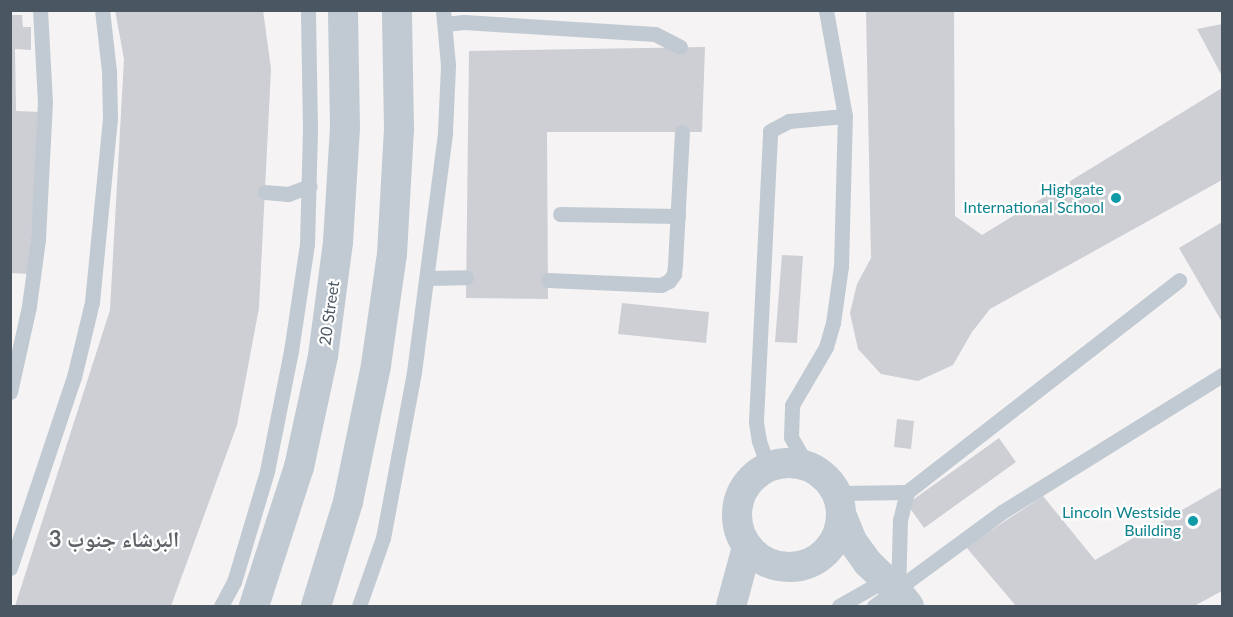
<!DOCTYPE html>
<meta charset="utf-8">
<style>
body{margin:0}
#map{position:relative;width:1233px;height:617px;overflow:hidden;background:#f5f3f3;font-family:Lato,"Noto Naskh Arabic",sans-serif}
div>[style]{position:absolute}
.building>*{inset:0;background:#cdcfd5}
.service>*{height:15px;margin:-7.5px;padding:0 7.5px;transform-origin:7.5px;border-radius:7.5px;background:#c1cad2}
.minor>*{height:30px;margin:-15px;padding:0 15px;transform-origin:15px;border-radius:15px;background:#c1cad2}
.minor>.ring{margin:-15px;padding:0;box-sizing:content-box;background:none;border:30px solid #c1cad2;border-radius:50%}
.dots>*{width:16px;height:16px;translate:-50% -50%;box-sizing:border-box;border:3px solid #fff;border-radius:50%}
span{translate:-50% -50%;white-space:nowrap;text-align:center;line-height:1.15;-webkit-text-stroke:4.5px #fff;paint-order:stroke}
.culture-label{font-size:16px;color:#0d838f}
.right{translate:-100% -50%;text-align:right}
.street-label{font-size:16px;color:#4a5661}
.district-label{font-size:22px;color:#5f6368;font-weight:700}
.frame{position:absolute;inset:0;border:12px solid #4a5661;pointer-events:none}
</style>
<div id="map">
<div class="building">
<i style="clip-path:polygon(115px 10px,263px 10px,271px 69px,259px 308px,237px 425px,171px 606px,15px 606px,110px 310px,124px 59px)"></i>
<i style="clip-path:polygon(866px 10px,954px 10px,955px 216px,982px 235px,1222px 88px,1222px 180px,990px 309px,972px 332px,953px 365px,918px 381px,881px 374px,858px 349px,850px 313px,857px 284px,871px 258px)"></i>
<i style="clip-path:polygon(10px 15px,22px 15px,23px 27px,31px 27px,31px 50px,15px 49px,16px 111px,42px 112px,28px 274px,10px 273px)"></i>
<i style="clip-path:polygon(1222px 24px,1222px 76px,1197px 29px)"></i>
<i style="clip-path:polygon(705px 47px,702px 132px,547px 132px,548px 299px,466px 298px,469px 51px)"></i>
<i style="clip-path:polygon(1222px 222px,1222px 322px,1179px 248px)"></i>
<i style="clip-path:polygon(782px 255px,803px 256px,797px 343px,775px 342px)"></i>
<i style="clip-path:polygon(622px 303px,709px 312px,706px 343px,618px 334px)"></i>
<i style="clip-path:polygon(897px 419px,914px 421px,911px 449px,894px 447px)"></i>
<i style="clip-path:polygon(999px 438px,1016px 462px,924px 528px,907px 504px)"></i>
<i style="clip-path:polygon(1222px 487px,1222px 591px,1194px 606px,1016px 606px,966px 547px,1043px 496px,1095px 560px)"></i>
</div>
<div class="service">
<i style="left:445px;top:24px;width:19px;rotate:-6deg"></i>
<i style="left:464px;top:22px;width:191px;rotate:3.6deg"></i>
<i style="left:655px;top:34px;width:28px;rotate:27deg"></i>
<i style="left:265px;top:192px;width:23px;rotate:5deg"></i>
<i style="left:288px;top:194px;width:23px;rotate:-20deg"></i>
<i style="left:560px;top:214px;width:118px;rotate:1deg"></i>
<i style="left:427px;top:278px;width:39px;rotate:-1deg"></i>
<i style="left:548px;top:280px;width:113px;rotate:2.5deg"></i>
<i style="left:661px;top:285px;width:9px;rotate:-27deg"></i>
<i style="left:669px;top:281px;width:9px;rotate:-54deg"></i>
<i style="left:674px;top:274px;width:9px;rotate:-84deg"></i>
<i style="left:675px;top:265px;width:133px;rotate:-87deg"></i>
<i style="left:10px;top:392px;width:88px;rotate:-77.5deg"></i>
<i style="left:29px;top:306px;width:68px;rotate:-82.3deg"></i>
<i style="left:38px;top:239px;width:137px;rotate:-87.1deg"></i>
<i style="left:45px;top:102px;width:92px;rotate:-93.1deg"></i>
<i style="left:807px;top:465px;width:32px;rotate:-120deg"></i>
<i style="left:791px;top:437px;width:32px;rotate:-88deg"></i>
<i style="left:792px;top:405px;width:67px;rotate:-59.6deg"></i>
<i style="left:826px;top:347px;width:25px;rotate:-74deg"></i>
<i style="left:833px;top:323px;width:58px;rotate:-82deg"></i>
<i style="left:841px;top:266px;width:150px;rotate:-88.5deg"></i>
<i style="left:845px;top:116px;width:108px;rotate:-100.2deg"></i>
<i style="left:768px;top:467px;width:28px;rotate:-109deg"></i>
<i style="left:759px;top:441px;width:20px;rotate:-99deg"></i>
<i style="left:756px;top:421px;width:290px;rotate:-87.2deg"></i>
<i style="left:770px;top:131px;width:21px;rotate:-28deg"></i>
<i style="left:789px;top:121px;width:56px;rotate:-5.1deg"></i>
<i style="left:838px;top:493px;width:69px;rotate:-0.8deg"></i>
<i style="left:10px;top:568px;width:201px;rotate:-71.5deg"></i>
<i style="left:74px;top:377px;width:77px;rotate:-76.5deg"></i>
<i style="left:92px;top:302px;width:184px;rotate:-84.4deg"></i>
<i style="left:110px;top:119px;width:48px;rotate:-91.2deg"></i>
<i style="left:109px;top:71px;width:61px;rotate:-96.5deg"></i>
<i style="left:898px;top:592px;width:72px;rotate:-88.4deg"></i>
<i style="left:900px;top:520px;width:29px;rotate:-76deg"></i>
<i style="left:907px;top:492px;width:345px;rotate:-37.9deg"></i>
<i style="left:221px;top:606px;width:27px;rotate:-62deg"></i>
<i style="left:234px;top:582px;width:116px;rotate:-73.4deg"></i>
<i style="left:267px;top:471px;width:122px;rotate:-78.7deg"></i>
<i style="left:291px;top:351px;width:108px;rotate:-81.5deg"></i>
<i style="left:307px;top:244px;width:116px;rotate:-88.5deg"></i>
<i style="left:310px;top:128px;width:118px;rotate:-91deg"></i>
<i style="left:359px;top:606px;width:72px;rotate:-70.6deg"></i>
<i style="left:383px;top:538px;width:169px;rotate:-79.4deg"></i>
<i style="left:414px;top:372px;width:242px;rotate:-82.6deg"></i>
<i style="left:445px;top:132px;width:67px;rotate:-87.4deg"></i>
<i style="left:448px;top:65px;width:55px;rotate:-95.2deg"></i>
<i style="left:839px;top:606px;width:53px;rotate:-29.5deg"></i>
<i style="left:874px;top:606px;width:159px;rotate:-36.3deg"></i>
<i style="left:1002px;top:512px;width:259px;rotate:-31.9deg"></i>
</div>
<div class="minor">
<i class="ring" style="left:737px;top:463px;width:74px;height:74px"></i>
<i style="left:842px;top:516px;width:27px;rotate:68deg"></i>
<i style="left:852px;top:541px;width:27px;rotate:54deg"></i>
<i style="left:868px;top:563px;width:42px;rotate:44deg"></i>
<i style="left:898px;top:592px;width:18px;rotate:52deg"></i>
<i style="left:254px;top:606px;width:146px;rotate:-72.1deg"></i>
<i style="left:299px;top:467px;width:114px;rotate:-77.8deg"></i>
<i style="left:323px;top:356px;width:115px;rotate:-82.5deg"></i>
<i style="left:338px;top:242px;width:114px;rotate:-86.5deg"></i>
<i style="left:345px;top:128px;width:118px;rotate:-91deg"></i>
<i style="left:316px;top:606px;width:109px;rotate:-72.9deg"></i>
<i style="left:348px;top:502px;width:140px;rotate:-78.4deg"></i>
<i style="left:376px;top:365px;width:112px;rotate:-81.8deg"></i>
<i style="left:392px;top:254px;width:125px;rotate:-86.8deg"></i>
<i style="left:399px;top:129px;width:119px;rotate:-91deg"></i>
<i style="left:731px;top:606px;width:61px;rotate:-74.8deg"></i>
</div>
<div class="dots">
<i style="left:1116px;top:198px;background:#0f9aa8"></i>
<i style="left:1193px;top:521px;background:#0f9aa8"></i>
</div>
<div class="culture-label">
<span class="right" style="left:1104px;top:198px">Highgate<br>International School</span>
<span class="right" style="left:1181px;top:521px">Lincoln Westside<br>Building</span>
</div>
<div class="street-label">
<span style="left:329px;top:313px;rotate:-82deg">20 Street</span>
</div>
<div class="district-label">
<span style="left:114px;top:539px">البرشاء جنوب 3</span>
</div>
<div class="frame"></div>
</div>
